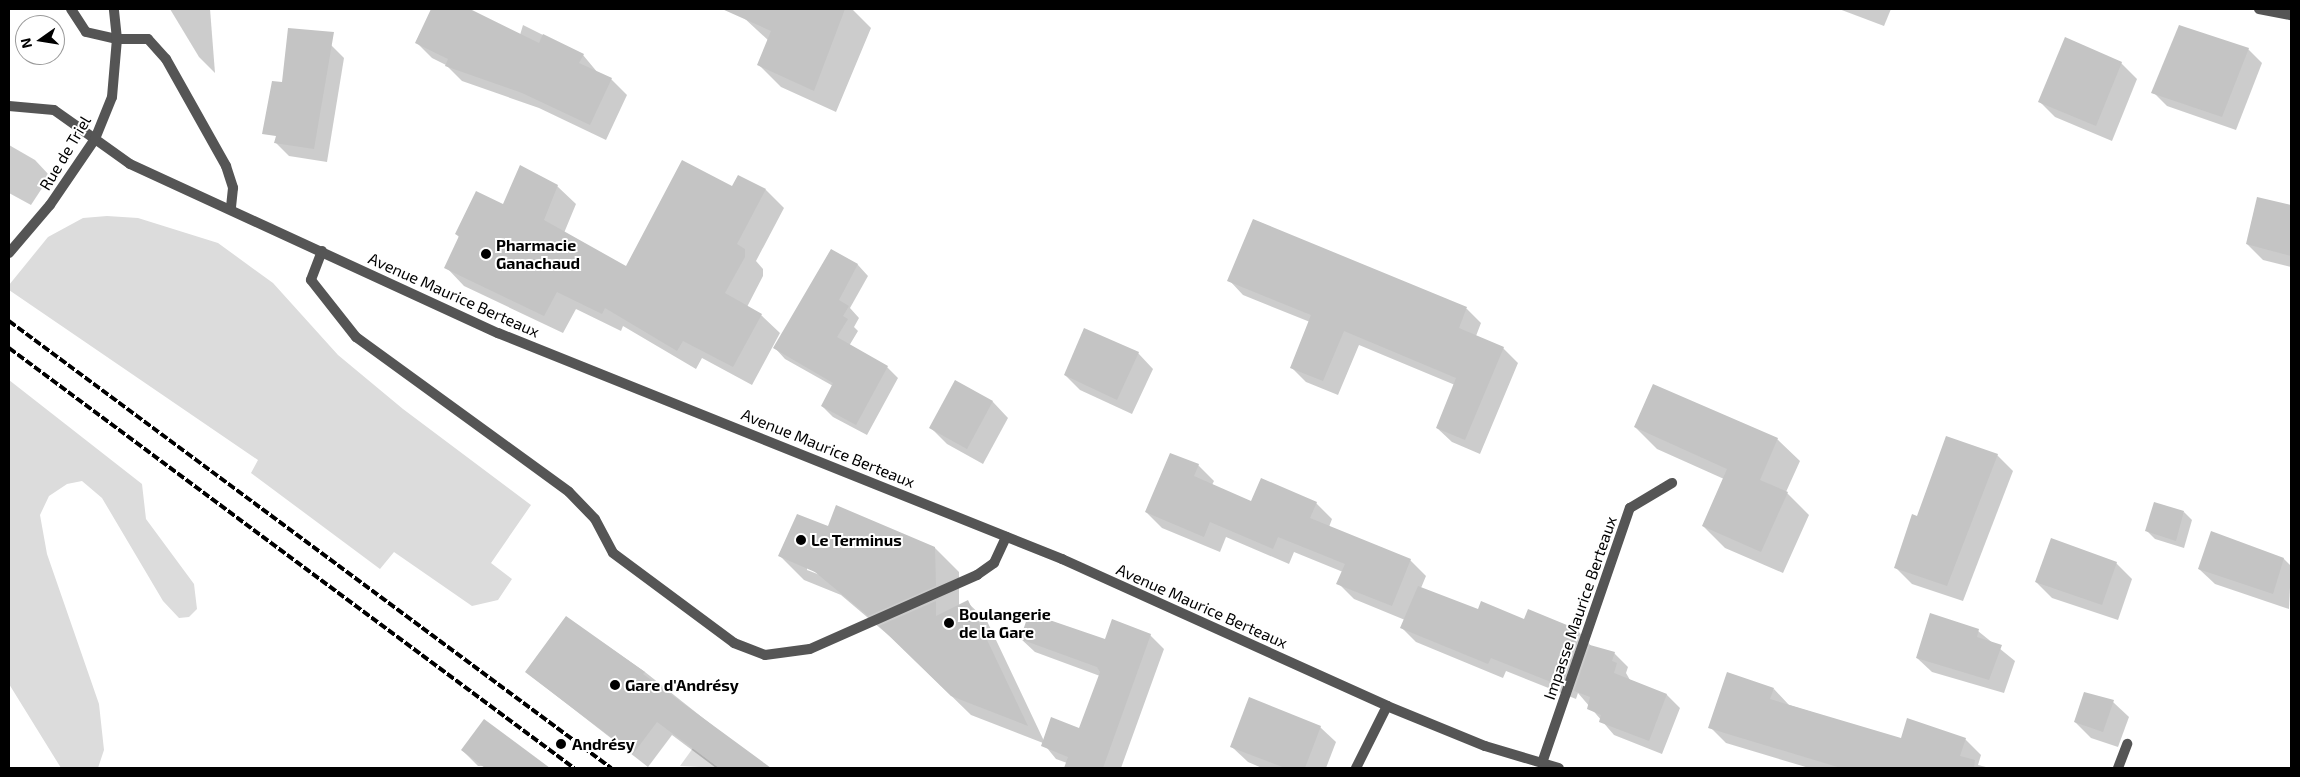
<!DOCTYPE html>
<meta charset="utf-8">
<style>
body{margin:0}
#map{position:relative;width:2300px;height:777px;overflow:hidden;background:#fff;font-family:"Exo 2",sans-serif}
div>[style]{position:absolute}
.green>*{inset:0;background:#dcdcdc}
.shadow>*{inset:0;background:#0003}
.building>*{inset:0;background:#c4c4c4}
.service>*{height:10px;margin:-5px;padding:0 5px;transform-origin:5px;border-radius:5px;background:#555}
.minor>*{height:10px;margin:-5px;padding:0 5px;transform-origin:5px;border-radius:5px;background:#555}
.rail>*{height:4px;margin-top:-2px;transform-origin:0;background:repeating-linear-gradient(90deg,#000 0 8px,transparent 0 10.5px)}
.dots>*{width:14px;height:14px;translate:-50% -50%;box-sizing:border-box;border:2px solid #fff;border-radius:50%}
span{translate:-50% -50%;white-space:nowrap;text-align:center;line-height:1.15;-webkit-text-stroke:4px #fff;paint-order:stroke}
.street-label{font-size:16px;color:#000}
.poi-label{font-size:16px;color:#000;font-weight:700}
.left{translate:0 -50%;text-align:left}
.frame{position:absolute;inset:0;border:10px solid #000;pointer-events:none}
.north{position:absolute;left:15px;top:15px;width:50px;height:50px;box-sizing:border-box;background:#fff;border:1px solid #999;border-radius:50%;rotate:257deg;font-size:14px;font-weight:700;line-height:20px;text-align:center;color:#000}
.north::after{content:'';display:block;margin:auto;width:18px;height:22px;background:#000;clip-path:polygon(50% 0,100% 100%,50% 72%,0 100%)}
</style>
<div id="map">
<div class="green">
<i style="clip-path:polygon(107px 216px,138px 218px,218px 243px,273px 283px,338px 355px,403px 409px,531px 505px,491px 563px,512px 579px,498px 600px,472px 606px,394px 552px,380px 569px,251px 473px,258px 460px,9px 290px,9px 285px,48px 237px,83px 218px)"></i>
<i style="clip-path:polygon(9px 380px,142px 484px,146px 519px,194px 584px,197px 609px,189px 617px,179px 618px,163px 601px,102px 498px,82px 481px,67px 484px,49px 496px,40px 515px,47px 554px,99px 704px,104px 750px,98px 768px,61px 768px,9px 684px)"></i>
<i style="clip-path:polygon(693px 748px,719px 768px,680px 766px)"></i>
</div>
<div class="shadow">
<i style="clip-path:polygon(170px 9px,210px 9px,215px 73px,199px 57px)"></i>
<i style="clip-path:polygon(432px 9px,455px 9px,520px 35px,523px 25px,583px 55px,598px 73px,611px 79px,627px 95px,606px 140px,539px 108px,462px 81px,446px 65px,432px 58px,416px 42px)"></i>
<i style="clip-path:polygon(747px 9px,852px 9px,871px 28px,836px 112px,781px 87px,759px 65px,769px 41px,743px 17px)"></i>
<i style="clip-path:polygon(1839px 9px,1891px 9px,1884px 26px)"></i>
<i style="clip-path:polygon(331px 45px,344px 58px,327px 162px,289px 156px,276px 143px)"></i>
<i style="clip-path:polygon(2248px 49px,2262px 63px,2236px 130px,2167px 106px,2153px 92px)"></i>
<i style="clip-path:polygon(2121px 63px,2137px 79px,2112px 141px,2055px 117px,2039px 101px)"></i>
<i style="clip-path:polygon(9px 145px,35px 160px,50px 176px,31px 205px,9px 193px)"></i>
<i style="clip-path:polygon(557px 186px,576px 204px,564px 233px,627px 268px,733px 187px,766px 190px,784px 208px,756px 261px,763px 269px,763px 276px,747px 307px,761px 315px,780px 333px,752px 385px,702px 358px,696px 369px,623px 326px,621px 331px,576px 309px,563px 333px,464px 286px,446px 267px,459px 237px,456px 234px,503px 205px)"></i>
<i style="clip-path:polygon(2258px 198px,2291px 206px,2291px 267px,2263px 260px,2247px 244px)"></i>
<i style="clip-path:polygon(1254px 220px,1467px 309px,1481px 323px,1476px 336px,1503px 348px,1518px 363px,1480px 454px,1452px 442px,1437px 428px,1455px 385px,1359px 345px,1338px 395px,1306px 382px,1291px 367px,1310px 322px,1243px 295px,1229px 280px)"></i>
<i style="clip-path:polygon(831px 250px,858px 265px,868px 276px,850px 308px,859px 318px,854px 327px,858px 331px,849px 346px,887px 367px,898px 378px,867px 435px,833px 417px,822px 406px,833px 386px,785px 359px,775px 348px)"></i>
<i style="clip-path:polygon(1138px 353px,1153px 369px,1132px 414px,1080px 390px,1065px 375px)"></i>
<i style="clip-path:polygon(955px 382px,993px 402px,1008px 418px,983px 464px,947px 444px,931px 428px)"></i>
<i style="clip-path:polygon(1635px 427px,1777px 439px,1800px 461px,1786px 492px,1809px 515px,1783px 573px,1725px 548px,1703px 526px,1724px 479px,1657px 449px)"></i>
<i style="clip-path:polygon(1997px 455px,2013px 471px,1963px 601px,1912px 584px,1896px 568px,1918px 517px)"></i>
<i style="clip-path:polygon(1198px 465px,1214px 481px,1212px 485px,1252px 502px,1316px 503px,1332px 519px,1329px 527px,1410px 560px,1426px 576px,1421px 588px,1478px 611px,1578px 631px,1592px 647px,1614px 653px,1628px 667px,1626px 673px,1630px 680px,1667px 695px,1680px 708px,1662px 754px,1614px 735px,1578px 693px,1576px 699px,1506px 671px,1503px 678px,1416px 642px,1402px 628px,1405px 620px,1354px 599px,1338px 583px,1343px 572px,1294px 552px,1289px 564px,1226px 537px,1220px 552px,1162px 528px,1146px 512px)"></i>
<i style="clip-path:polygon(2184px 512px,2192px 520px,2184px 548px,2155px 539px,2147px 531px)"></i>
<i style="clip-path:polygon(evenodd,829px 528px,935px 548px,959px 572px,959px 606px,967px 602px,987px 621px,1044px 741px,1080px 729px,1100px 676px,1035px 652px,1021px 639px,1105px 641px,1150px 635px,1164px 649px,1121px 768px,1065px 768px,1067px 763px,1056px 759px,1043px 743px,971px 715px,893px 639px,841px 595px,804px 580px,780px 556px,829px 528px,807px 567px,820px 575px,807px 570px,807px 567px)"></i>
<i style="clip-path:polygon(2284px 559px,2291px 566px,2289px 609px,2215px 584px,2199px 569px)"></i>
<i style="clip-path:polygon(2116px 563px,2132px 579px,2118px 620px,2052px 598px,2036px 582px)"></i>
<i style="clip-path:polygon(567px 618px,645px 672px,766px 768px,716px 768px,672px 735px,648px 767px,526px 672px)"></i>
<i style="clip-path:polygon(1978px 631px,2015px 661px,2004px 693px,1932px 672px,1917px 658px)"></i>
<i style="clip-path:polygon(1774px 689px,1789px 705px,1901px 740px,1965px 739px,1981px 755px,1978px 765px,1990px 768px,1809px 768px,1726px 743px,1710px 727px)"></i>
<i style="clip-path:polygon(2113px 702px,2129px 717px,2118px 747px,2091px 738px,2075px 722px)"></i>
<i style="clip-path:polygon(484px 721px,547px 768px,478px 766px,462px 750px)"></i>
<i style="clip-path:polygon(1320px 727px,1336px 742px,1326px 768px,1262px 768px,1248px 762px,1232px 747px)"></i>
</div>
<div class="building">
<i style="clip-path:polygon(431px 9px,470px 9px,539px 43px,543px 34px,584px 54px,579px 63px,612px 78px,590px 125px,522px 93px,445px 66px,448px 59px,415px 43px)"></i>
<i style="clip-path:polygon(722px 9px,845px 9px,814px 91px,757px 65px,771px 31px)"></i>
<i style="clip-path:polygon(2179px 25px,2249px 48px,2222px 117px,2151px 93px)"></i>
<i style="clip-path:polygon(288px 28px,334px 32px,314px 149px,274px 143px,276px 136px,262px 134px,272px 81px,282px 82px)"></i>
<i style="clip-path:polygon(2065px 37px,2122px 62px,2096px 126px,2038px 102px)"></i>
<i style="clip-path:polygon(682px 160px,732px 186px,738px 175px,766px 189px,737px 244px,745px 249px,745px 257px,725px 293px,762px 314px,733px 367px,683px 341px,677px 351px,605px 308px,602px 314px,557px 292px,544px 316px,444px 268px,459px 236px,455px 234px,476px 191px,503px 204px,520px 165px,558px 185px,544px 220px,626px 266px)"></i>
<i style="clip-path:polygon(2257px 197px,2291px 205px,2291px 256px,2246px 244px)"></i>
<i style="clip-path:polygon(1253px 219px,1467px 307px,1459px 328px,1504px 347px,1465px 440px,1436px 428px,1456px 378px,1344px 331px,1323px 381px,1290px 368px,1311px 315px,1227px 281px)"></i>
<i style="clip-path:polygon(831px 249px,858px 264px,839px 300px,849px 306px,843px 316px,848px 319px,837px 337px,888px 366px,856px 425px,821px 406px,833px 383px,773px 348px)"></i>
<i style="clip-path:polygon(1084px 328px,1139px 352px,1117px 400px,1064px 375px)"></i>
<i style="clip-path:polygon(955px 380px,993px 401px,967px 449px,929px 428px)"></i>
<i style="clip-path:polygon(1653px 384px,1778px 438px,1760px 480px,1788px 492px,1761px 552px,1702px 526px,1727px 469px,1634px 427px)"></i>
<i style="clip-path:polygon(1946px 436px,1998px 454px,1947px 586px,1894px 568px,1912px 514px,1917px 516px)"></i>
<i style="clip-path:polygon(1170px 453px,1199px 464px,1194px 476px,1251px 501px,1261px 478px,1317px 502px,1310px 518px,1411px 559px,1392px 606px,1336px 584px,1345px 564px,1278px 537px,1273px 549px,1210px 522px,1204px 537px,1145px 512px)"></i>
<i style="clip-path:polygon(2154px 502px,2184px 511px,2176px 541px,2145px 531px)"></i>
<i style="clip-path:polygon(836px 505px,935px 547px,936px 586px,868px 616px,815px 572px,778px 556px,797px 514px,828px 526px)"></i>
<i style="clip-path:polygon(2211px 531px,2284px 558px,2273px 594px,2198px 569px)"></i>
<i style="clip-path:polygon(2051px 538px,2117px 562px,2102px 605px,2035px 582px)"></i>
<i style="clip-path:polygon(1418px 586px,1478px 609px,1481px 601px,1524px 619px,1528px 609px,1579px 630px,1561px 686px,1491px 658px,1488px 664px,1400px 628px)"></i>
<i style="clip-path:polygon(968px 600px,1028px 726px,951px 696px,879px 626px,936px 601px,936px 616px)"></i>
<i style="clip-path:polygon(1029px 613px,1105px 639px,1112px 619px,1151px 634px,1103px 768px,1064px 768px,1068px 757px,1041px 746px,1051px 717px,1079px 728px,1100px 672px,1097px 667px,1020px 639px)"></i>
<i style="clip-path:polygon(1930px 613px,1979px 629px,1977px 637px,2002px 645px,1989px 680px,1916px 658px)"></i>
<i style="clip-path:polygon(566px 616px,645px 672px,643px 674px,771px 768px,719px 768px,657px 722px,633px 754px,525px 672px)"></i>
<i style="clip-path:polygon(1590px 645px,1615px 652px,1612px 661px,1617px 663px,1614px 673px,1667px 694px,1649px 741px,1599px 722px,1601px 715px,1587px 709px,1590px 697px,1574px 691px)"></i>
<i style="clip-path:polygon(1727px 672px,1774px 688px,1770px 699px,1901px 738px,1907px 718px,1966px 738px,1960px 756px,1975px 760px,1974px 768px,1841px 768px,1708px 728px)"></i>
<i style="clip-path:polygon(2084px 692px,2114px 700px,2103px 732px,2074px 722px)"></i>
<i style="clip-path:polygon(1249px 697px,1321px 726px,1305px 768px,1285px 768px,1230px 747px)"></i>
<i style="clip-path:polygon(484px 719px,550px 768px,485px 768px,461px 750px)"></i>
</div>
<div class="service">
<i style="left:71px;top:9px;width:27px;rotate:57deg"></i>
<i style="left:86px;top:32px;width:32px;rotate:13deg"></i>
<i style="left:117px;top:39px;width:31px"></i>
<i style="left:148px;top:39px;width:27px;rotate:48deg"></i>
<i style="left:166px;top:59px;width:123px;rotate:60.7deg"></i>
<i style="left:226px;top:166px;width:23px;rotate:72deg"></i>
<i style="left:233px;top:188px;width:20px;rotate:96deg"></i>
<i style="left:9px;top:106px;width:45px;rotate:5.1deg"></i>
<i style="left:54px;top:110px;width:50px;rotate:35.3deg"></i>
<i style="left:322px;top:251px;width:31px;rotate:111deg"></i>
<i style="left:311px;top:280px;width:73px;rotate:51.7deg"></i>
<i style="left:356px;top:337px;width:263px;rotate:36deg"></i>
<i style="left:569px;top:492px;width:37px;rotate:46deg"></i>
<i style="left:595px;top:519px;width:38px;rotate:62deg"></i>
<i style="left:613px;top:553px;width:151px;rotate:36.6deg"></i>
<i style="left:734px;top:643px;width:33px;rotate:21deg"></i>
<i style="left:765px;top:655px;width:45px;rotate:-7.6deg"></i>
<i style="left:810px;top:649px;width:183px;rotate:-23.9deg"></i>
<i style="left:977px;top:575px;width:21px;rotate:-35deg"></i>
<i style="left:994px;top:563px;width:29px;rotate:-65deg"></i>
<i style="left:1542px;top:763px;width:270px;rotate:-71deg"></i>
<i style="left:1630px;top:508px;width:49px;rotate:-30.8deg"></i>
<i style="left:2118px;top:768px;width:26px;rotate:-69deg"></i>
</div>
<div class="minor">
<i style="left:2259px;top:9px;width:33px;rotate:11deg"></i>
<i style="left:95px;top:139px;width:43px;rotate:35.5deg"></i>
<i style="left:130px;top:164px;width:405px;rotate:24.7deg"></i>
<i style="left:498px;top:333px;width:608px;rotate:21.84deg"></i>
<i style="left:1062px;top:559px;width:357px;rotate:24.3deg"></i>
<i style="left:1387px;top:706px;width:106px;rotate:22.2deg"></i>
<i style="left:1485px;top:746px;width:77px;rotate:16.6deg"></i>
<i style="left:9px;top:253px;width:63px;rotate:-49.5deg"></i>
<i style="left:50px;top:205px;width:80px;rotate:-55.7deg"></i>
<i style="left:95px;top:139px;width:45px;rotate:-68deg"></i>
<i style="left:112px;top:97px;width:58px;rotate:-85.1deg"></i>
<i style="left:117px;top:39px;width:30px;rotate:-96deg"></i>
<i style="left:1356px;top:768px;width:69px;rotate:-63.4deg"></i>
</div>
<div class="rail">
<i style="left:9px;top:321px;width:750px;rotate:36.59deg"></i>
<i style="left:9px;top:348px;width:704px;rotate:36.63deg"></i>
</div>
<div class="dots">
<i style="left:486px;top:254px;background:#000"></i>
<i style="left:801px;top:540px;background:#000"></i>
<i style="left:949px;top:623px;background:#000"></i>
<i style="left:615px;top:685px;background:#000"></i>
<i style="left:561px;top:744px;background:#000"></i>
</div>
<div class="street-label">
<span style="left:65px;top:153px;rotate:-59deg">Rue de Triel</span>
<span style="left:454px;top:295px;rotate:24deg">Avenue Maurice Berteaux</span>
<span style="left:828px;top:448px;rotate:22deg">Avenue Maurice Berteaux</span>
<span style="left:1202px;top:606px;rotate:24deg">Avenue Maurice Berteaux</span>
<span style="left:1580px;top:608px;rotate:-71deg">Impasse Maurice Berteaux</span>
</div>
<div class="poi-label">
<span class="left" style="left:496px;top:254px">Pharmacie<br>Ganachaud</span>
<span class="left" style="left:811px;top:540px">Le Terminus</span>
<span class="left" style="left:959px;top:623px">Boulangerie<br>de la Gare</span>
<span class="left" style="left:625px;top:685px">Gare d'Andrésy</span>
<span class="left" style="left:572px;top:744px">Andrésy</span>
</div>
<div class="frame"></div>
<div class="north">N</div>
</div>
